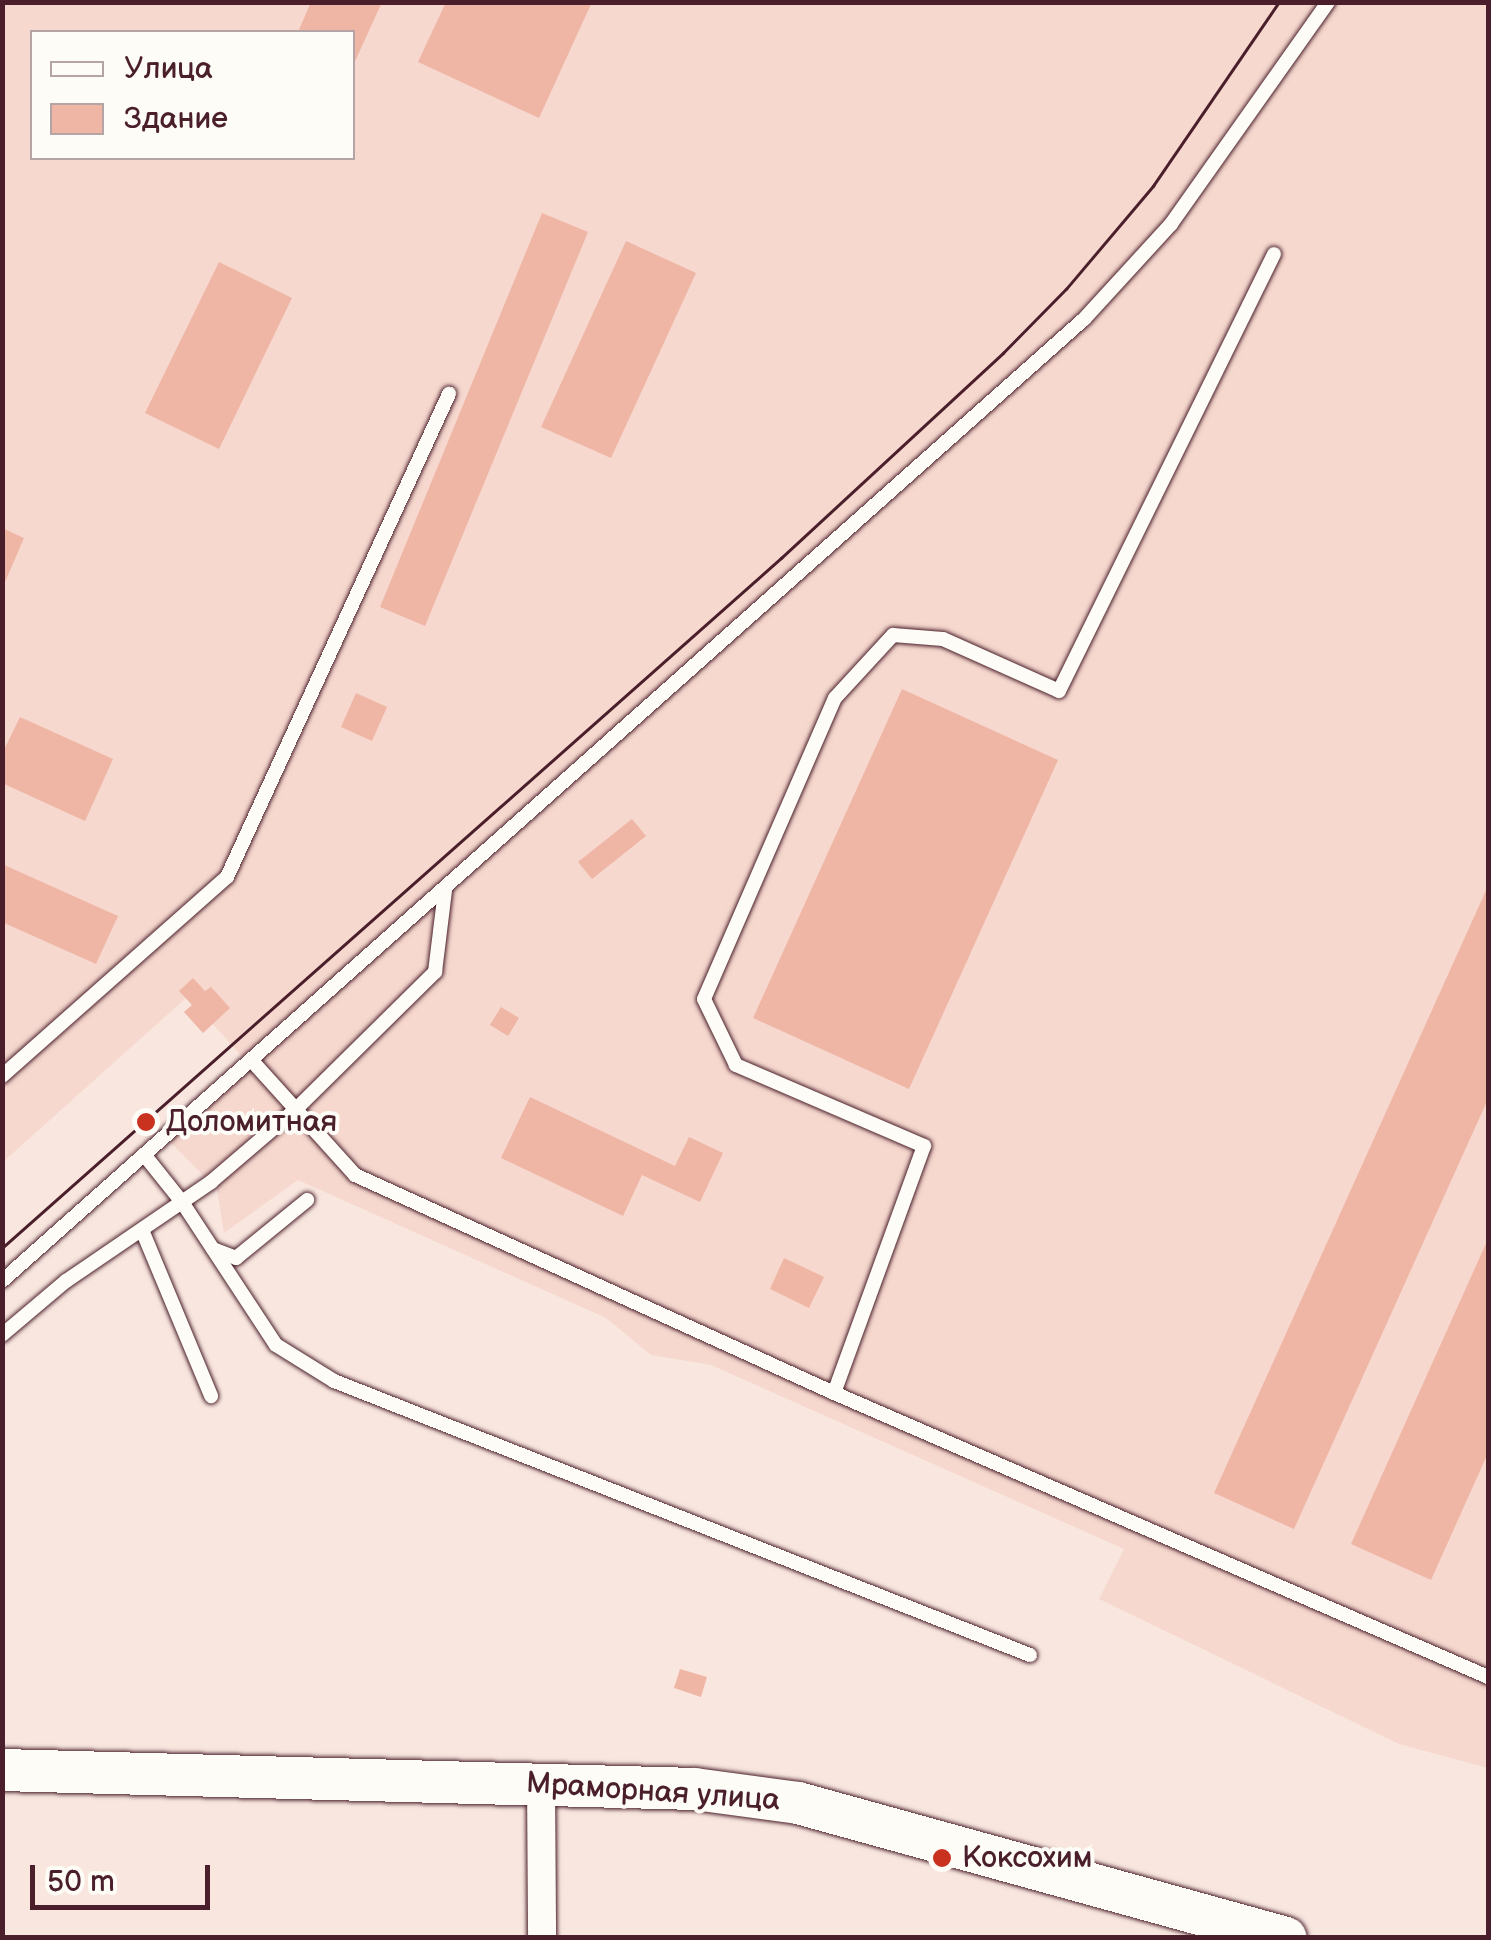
<!DOCTYPE html>
<meta charset="utf-8">
<style>
body{margin:0}
#map{position:relative;width:1491px;height:1940px;overflow:hidden;background:#f9e7df;font-family:"Balsamiq Sans",sans-serif}
div>[style]{position:absolute}
.built>*{inset:0;background:#f6d8ce}
.building>*{inset:0;background:#efb6a6}
.roads{filter:drop-shadow(0 0 2px #4a1f2b) drop-shadow(0 0 2px #4a1f2b)}
.service>*{height:14px;margin:-7px;padding:0 7px;transform-origin:7px;border-radius:7px;background:#fdfcf7}
.minor>*{height:28px;margin:-14px;padding:0 14px;transform-origin:14px;border-radius:14px;background:#fdfcf7}
.primary>*{height:42px;margin:-21px;padding:0 21px;transform-origin:21px;border-radius:21px;background:#fdfcf7}
.tram>*{height:2.5px;margin:-1.25px;padding:0 1.25px;transform-origin:1.25px;border-radius:1.25px;background:#4a1f2b}
.dots>*{width:28px;height:28px;translate:-50% -50%;box-sizing:border-box;border:5px solid #fdfcf7;border-radius:50%}
span{translate:-50% -50%;white-space:nowrap;text-align:center;line-height:1.15;-webkit-text-stroke:8px #fdfcf7;paint-order:stroke}
.poi-label{font-size:30px;color:#4a1f2b}
.left{translate:0 -50%;text-align:left}
.street-label{font-size:30px;color:#4a1f2b}
.frame{position:absolute;inset:0;border:5px solid #4a1f2b;pointer-events:none}
.legend{position:absolute;left:30px;top:30px;width:325px;height:130px;box-sizing:border-box;background:#fdfcf7;border:2px solid #b5a4a5;margin:0;padding:12px 18px;list-style:none;font-size:30px;color:#4a1f2b}
.legend li{display:flex;align-items:center;gap:20px;height:50px}
.legend b{width:50px;border:2px solid #b5a4a5}
.scale{position:absolute;left:30px;top:1865px;width:180px;height:45px;box-sizing:border-box;border:5px solid #4a1f2b;border-top:0;padding-left:12px;font-size:30px;line-height:35px;white-space:nowrap;color:#4a1f2b;-webkit-text-stroke:8px #fdfcf7;paint-order:stroke}
</style>
<div id="map">
<div class="built">
<i style="clip-path:polygon(evenodd,3px 3px,1488px 3px,1488px 1768px,1399px 1744px,1099px 1599px,1124px 1549px,711px 1365px,651px 1355px,606px 1318px,298px 1180px,224px 1233px,217px 1189px,160px 1132px,243px 1058px,213px 1024px,203px 1033px,184px 1012px,192px 1005px,186px 998px,3px 1162px,3px 3px,32px 32px,352px 32px,352px 158px,32px 158px,32px 32px)"></i>
</div>
<div class="building">
<i style="clip-path:polygon(311px 2px,382px 2px,352px 68px,352px 32px,298px 32px)"></i>
<i style="clip-path:polygon(446px 2px,592px 2px,539px 118px,418px 62px)"></i>
<i style="clip-path:polygon(542px 213px,588px 232px,425px 626px,380px 607px)"></i>
<i style="clip-path:polygon(626px 241px,696px 273px,611px 458px,541px 427px)"></i>
<i style="clip-path:polygon(219px 262px,292px 298px,219px 449px,145px 413px)"></i>
<i style="clip-path:polygon(2px 528px,24px 538px,2px 589px)"></i>
<i style="clip-path:polygon(902px 689px,1058px 760px,909px 1089px,753px 1018px)"></i>
<i style="clip-path:polygon(356px 693px,387px 707px,372px 741px,341px 727px)"></i>
<i style="clip-path:polygon(20px 717px,113px 759px,85px 821px,2px 783px,2px 754px)"></i>
<i style="clip-path:polygon(632px 819px,646px 836px,592px 879px,578px 862px)"></i>
<i style="clip-path:polygon(2px 864px,118px 916px,96px 964px,2px 922px)"></i>
<i style="clip-path:polygon(1488px 886px,1488px 1099px,1294px 1529px,1214px 1493px)"></i>
<i style="clip-path:polygon(193px 978px,205px 991px,211px 987px,230px 1008px,203px 1033px,184px 1012px,192px 1005px,179px 991px)"></i>
<i style="clip-path:polygon(501px 1007px,519px 1018px,508px 1036px,490px 1025px)"></i>
<i style="clip-path:polygon(530px 1097px,675px 1166px,689px 1137px,723px 1153px,700px 1202px,642px 1175px,623px 1216px,501px 1158px)"></i>
<i style="clip-path:polygon(1488px 1239px,1488px 1453px,1431px 1580px,1351px 1544px)"></i>
<i style="clip-path:polygon(784px 1258px,824px 1277px,809px 1308px,770px 1289px)"></i>
<i style="clip-path:polygon(680px 1669px,707px 1677px,701px 1697px,674px 1688px)"></i>
</div>
<div class="roads">
<div class="service">
<i style="left:253px;top:1062px;width:152px;rotate:47.9deg"></i>
<i style="left:355px;top:1175px;width:526px;rotate:24.47deg"></i>
<i style="left:834px;top:1393px;width:713px;rotate:23.47deg"></i>
<i style="left:2px;top:1076px;width:300px;rotate:-41.5deg"></i>
<i style="left:227px;top:877px;width:532px;rotate:-65.32deg"></i>
<i style="left:146px;top:1157px;width:58px;rotate:51.3deg"></i>
<i style="left:182px;top:1202px;width:171px;rotate:56.7deg"></i>
<i style="left:276px;top:1345px;width:68px;rotate:31.8deg"></i>
<i style="left:334px;top:1381px;width:748px;rotate:21.49deg"></i>
<i style="left:142px;top:1230px;width:180px;rotate:67.4deg"></i>
<i style="left:213px;top:1249px;width:25px;rotate:21deg"></i>
<i style="left:236px;top:1258px;width:92px;rotate:-39.2deg"></i>
<i style="left:2px;top:1281px;width:1448px;rotate:-41.64deg"></i>
<i style="left:1084px;top:319px;width:129px;rotate:-47.5deg"></i>
<i style="left:1171px;top:224px;width:272px;rotate:-54.7deg"></i>
<i style="left:2px;top:1335px;width:84px;rotate:-40.2deg"></i>
<i style="left:66px;top:1281px;width:176px;rotate:-34.3deg"></i>
<i style="left:211px;top:1182px;width:111px;rotate:-40.6deg"></i>
<i style="left:295px;top:1110px;width:197px;rotate:-44.6deg"></i>
<i style="left:435px;top:972px;width:82px;rotate:-83deg"></i>
<i style="left:834px;top:1393px;width:263px;rotate:-70deg"></i>
<i style="left:924px;top:1146px;width:205px;rotate:-156.7deg"></i>
<i style="left:736px;top:1065px;width:73px;rotate:-115.9deg"></i>
<i style="left:704px;top:999px;width:328px;rotate:-66.5deg"></i>
<i style="left:835px;top:698px;width:86px;rotate:-47.4deg"></i>
<i style="left:893px;top:635px;width:50px;rotate:4.6deg"></i>
<i style="left:943px;top:639px;width:127px;rotate:24.1deg"></i>
<i style="left:1059px;top:691px;width:487px;rotate:-63.8deg"></i>
</div>
<div class="minor">
<i style="left:541px;top:1782px;width:156px;rotate:89.6deg"></i>
</div>
<div class="primary">
<i style="left:2px;top:1770px;width:693px;rotate:1.57deg"></i>
<i style="left:695px;top:1789px;width:104px;rotate:7.7deg"></i>
<i style="left:798px;top:1803px;width:506px;rotate:15.46deg"></i>
</div>
</div>
<div class="tram">
<i style="left:2px;top:1248px;width:1041px;rotate:-41.53deg"></i>
<i style="left:781px;top:558px;width:302px;rotate:-42.7deg"></i>
<i style="left:1003px;top:353px;width:90px;rotate:-45.5deg"></i>
<i style="left:1066px;top:289px;width:135px;rotate:-49.8deg"></i>
<i style="left:1153px;top:186px;width:223px;rotate:-55.6deg"></i>
</div>
<div class="dots">
<i style="left:146px;top:1122px;background:#c8321e"></i>
<i style="left:942px;top:1858px;background:#c8321e"></i>
</div>
<div class="poi-label">
<span class="left" style="left:166px;top:1122px">Доломитная</span>
<span class="left" style="left:962px;top:1858px">Коксохим</span>
</div>
<div class="street-label">
<span style="left:653px;top:1792px;rotate:4deg">Мраморная улица</span>
</div>
<div class="frame"></div>
<ul class="legend">
<li><b style="height:12px;background:#fdfcf7"></b>Улица</li>
<li><b style="height:28px;background:#efb6a6"></b>Здание</li>
</ul>
<div class="scale">50 m</div>
</div>
